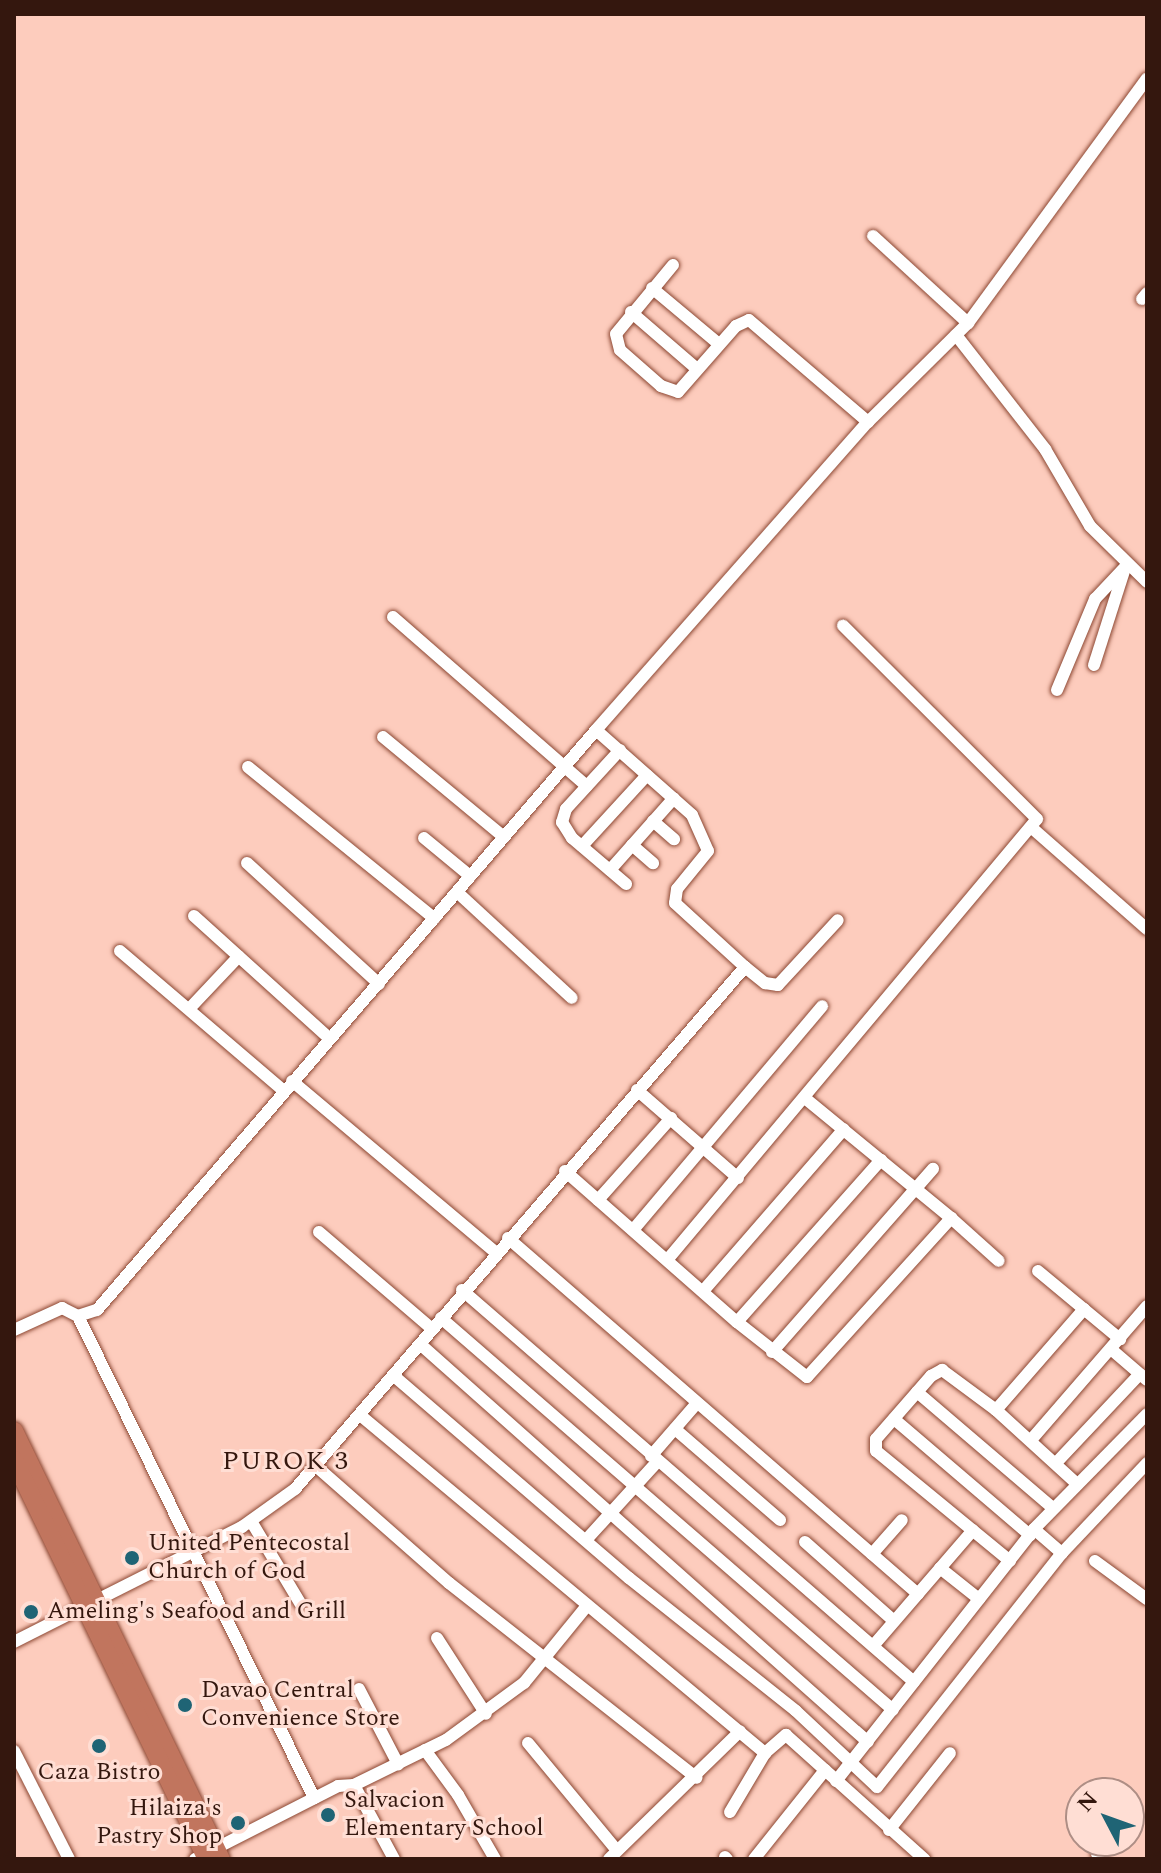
<!DOCTYPE html>
<style>
body{margin:0}
#map{position:relative;width:1161px;height:1873px;overflow:hidden;background:#fdccbd;font-family:Spectral,serif}
div>[style]{position:absolute}
.roads{filter:drop-shadow(0 0 2px #8c4732) drop-shadow(0 0 2px #8c4732)}
.minor>*{height:12px;margin:-6px;padding:0 6px;transform-origin:6px;border-radius:6px;background:#fff}
.highway>*{height:18px;margin:-9px;padding:0 9px;transform-origin:9px;border-radius:9px;background:#c1755e}
.dots>*{width:22px;height:22px;translate:-50% -50%;box-sizing:border-box;border:4px solid #ffded4;border-radius:50%}
span{translate:-50% -50%;white-space:nowrap;text-align:center;line-height:1.15;-webkit-text-stroke:6px #ffded4;paint-order:stroke}
.poi-label{font-size:24px;color:#34170e}
.left{translate:0 -50%;text-align:left}
.right{translate:-100% -50%;text-align:right}
.neighbourhood-label{font-size:26px;color:#34170e;letter-spacing:2px}
.frame{position:absolute;inset:0;border:16px solid #34170e;pointer-events:none}
.north{position:absolute;left:1065px;top:1777px;width:80px;height:80px;box-sizing:border-box;background:#ffded4;border:2px solid #ae8e85;border-radius:50%;rotate:311deg;font-size:22px;font-weight:700;line-height:32px;text-align:center;color:#34170e}
.north::after{content:'';display:block;margin:auto;width:28px;height:36px;background:#1f6475;clip-path:polygon(50% 0,100% 100%,50% 72%,0 100%)}
</style>
<div id="map">
<div class="roads">
<div class="minor">
<i style="left:873px;top:236px;width:129px;rotate:42.5deg"></i>
<i style="left:673px;top:265px;width:89px;rotate:129.6deg"></i>
<i style="left:616px;top:334px;width:16px;rotate:76deg"></i>
<i style="left:620px;top:350px;width:55px;rotate:41.3deg"></i>
<i style="left:661px;top:386px;width:18px;rotate:19deg"></i>
<i style="left:678px;top:392px;width:88px;rotate:-48.7deg"></i>
<i style="left:736px;top:326px;width:14px;rotate:-25deg"></i>
<i style="left:749px;top:320px;width:157px;rotate:40.6deg"></i>
<i style="left:652px;top:288px;width:87px;rotate:39.9deg"></i>
<i style="left:1142px;top:299px;width:8px;rotate:-50deg"></i>
<i style="left:631px;top:312px;width:87px;rotate:40.8deg"></i>
<i style="left:956px;top:335px;width:145px;rotate:52deg"></i>
<i style="left:1045px;top:449px;width:89px;rotate:59.7deg"></i>
<i style="left:1090px;top:526px;width:80px;rotate:44.5deg"></i>
<i style="left:393px;top:617px;width:257px;rotate:41.1deg"></i>
<i style="left:1094px;top:665px;width:102px;rotate:-72.3deg"></i>
<i style="left:1057px;top:690px;width:99px;rotate:-67.3deg"></i>
<i style="left:1095px;top:599px;width:47px;rotate:-46.7deg"></i>
<i style="left:596px;top:730px;width:128px;rotate:41.5deg"></i>
<i style="left:692px;top:815px;width:39px;rotate:66deg"></i>
<i style="left:708px;top:851px;width:49px;rotate:129.2deg"></i>
<i style="left:677px;top:889px;width:14px;rotate:98deg"></i>
<i style="left:675px;top:903px;width:95px;rotate:42.4deg"></i>
<i style="left:745px;top:967px;width:26px;rotate:39deg"></i>
<i style="left:765px;top:983px;width:13px;rotate:9deg"></i>
<i style="left:778px;top:985px;width:88px;rotate:-47.3deg"></i>
<i style="left:383px;top:737px;width:157px;rotate:39.6deg"></i>
<i style="left:620px;top:750px;width:80px;rotate:132.5deg"></i>
<i style="left:566px;top:809px;width:14px;rotate:107deg"></i>
<i style="left:562px;top:822px;width:19px;rotate:58deg"></i>
<i style="left:572px;top:838px;width:71px;rotate:40.4deg"></i>
<i style="left:248px;top:767px;width:240px;rotate:39.1deg"></i>
<i style="left:653px;top:821px;width:28px;rotate:41deg"></i>
<i style="left:1032px;top:828px;width:153px;rotate:41.3deg"></i>
<i style="left:424px;top:838px;width:60px;rotate:39.6deg"></i>
<i style="left:632px;top:845px;width:28px;rotate:41deg"></i>
<i style="left:582px;top:846px;width:96px;rotate:-47.5deg"></i>
<i style="left:247px;top:863px;width:179px;rotate:42.5deg"></i>
<i style="left:610px;top:870px;width:96px;rotate:-48.4deg"></i>
<i style="left:457px;top:892px;width:156px;rotate:42.7deg"></i>
<i style="left:194px;top:916px;width:183px;rotate:42.1deg"></i>
<i style="left:120px;top:951px;width:216px;rotate:40.5deg"></i>
<i style="left:190px;top:1008px;width:71px;rotate:-46.7deg"></i>
<i style="left:292px;top:1081px;width:265px;rotate:40.1deg"></i>
<i style="left:637px;top:1090px;width:134px;rotate:41.1deg"></i>
<i style="left:565px;top:1171px;width:229px;rotate:41.3deg"></i>
<i style="left:737px;top:1322px;width:89px;rotate:38.2deg"></i>
<i style="left:807px;top:1377px;width:215px;rotate:-47.8deg"></i>
<i style="left:951px;top:1218px;width:189px;rotate:-140.6deg"></i>
<i style="left:598px;top:1200px;width:110px;rotate:-48.3deg"></i>
<i style="left:951px;top:1218px;width:64px;rotate:41.9deg"></i>
<i style="left:633px;top:1230px;width:293px;rotate:-49.8deg"></i>
<i style="left:319px;top:1232px;width:149px;rotate:40.6deg"></i>
<i style="left:508px;top:1238px;width:543px;rotate:40.97deg"></i>
<i style="left:668px;top:1259px;width:574px;rotate:-50.02deg"></i>
<i style="left:1037px;top:819px;width:274px;rotate:-135.1deg"></i>
<i style="left:1038px;top:1271px;width:107px;rotate:39.7deg"></i>
<i style="left:462px;top:1290px;width:598px;rotate:40.93deg"></i>
<i style="left:704px;top:1290px;width:213px;rotate:-49deg"></i>
<i style="left:78px;top:1316px;width:20px;rotate:-18deg"></i>
<i style="left:97px;top:1310px;width:765px;rotate:-49.29deg"></i>
<i style="left:596px;top:730px;width:411px;rotate:-48.6deg"></i>
<i style="left:868px;top:422px;width:141px;rotate:-44.7deg"></i>
<i style="left:968px;top:323px;width:303px;rotate:-53.8deg"></i>
<i style="left:441px;top:1318px;width:598px;rotate:40.93deg"></i>
<i style="left:737px;top:1322px;width:217px;rotate:-48.4deg"></i>
<i style="left:14px;top:1330px;width:53px;rotate:-24.6deg"></i>
<i style="left:62px;top:1308px;width:18px;rotate:27deg"></i>
<i style="left:78px;top:1316px;width:537px;rotate:63.91deg"></i>
<i style="left:420px;top:1344px;width:599px;rotate:41.62deg"></i>
<i style="left:1112px;top:1350px;width:46px;rotate:40.6deg"></i>
<i style="left:772px;top:1352px;width:244px;rotate:-48.7deg"></i>
<i style="left:394px;top:1376px;width:310px;rotate:40.7deg"></i>
<i style="left:629px;top:1578px;width:213px;rotate:38.5deg"></i>
<i style="left:796px;top:1711px;width:111px;rotate:43.2deg"></i>
<i style="left:877px;top:1787px;width:298px;rotate:-51.7deg"></i>
<i style="left:1062px;top:1553px;width:124px;rotate:-46.6deg"></i>
<i style="left:917px;top:1392px;width:179px;rotate:40.5deg"></i>
<i style="left:996px;top:1410px;width:134px;rotate:-48.9deg"></i>
<i style="left:360px;top:1415px;width:528px;rotate:39.85deg"></i>
<i style="left:894px;top:1419px;width:179px;rotate:40.5deg"></i>
<i style="left:675px;top:1429px;width:139px;rotate:40.9deg"></i>
<i style="left:1031px;top:1440px;width:177px;rotate:-49.1deg"></i>
<i style="left:651px;top:1456px;width:70px;rotate:-49deg"></i>
<i style="left:1056px;top:1463px;width:122px;rotate:-46.7deg"></i>
<i style="left:317px;top:1467px;width:176px;rotate:41.3deg"></i>
<i style="left:449px;top:1583px;width:315px;rotate:38.2deg"></i>
<i style="left:251px;top:1521px;width:96px;rotate:59.1deg"></i>
<i style="left:1034px;top:1529px;width:37px;rotate:41deg"></i>
<i style="left:586px;top:1540px;width:105px;rotate:-47.7deg"></i>
<i style="left:805px;top:1542px;width:119px;rotate:41.6deg"></i>
<i style="left:872px;top:1554px;width:45px;rotate:-48.6deg"></i>
<i style="left:1010px;top:1561px;width:173px;rotate:-140.6deg"></i>
<i style="left:876px;top:1451px;width:12px;rotate:-90deg"></i>
<i style="left:876px;top:1439px;width:84px;rotate:-48.9deg"></i>
<i style="left:931px;top:1376px;width:13px;rotate:-29deg"></i>
<i style="left:942px;top:1370px;width:67px;rotate:36.5deg"></i>
<i style="left:996px;top:1410px;width:110px;rotate:42.4deg"></i>
<i style="left:1095px;top:1561px;width:64px;rotate:36.2deg"></i>
<i style="left:940px;top:1568px;width:50px;rotate:38.5deg"></i>
<i style="left:437px;top:1638px;width:90px;rotate:57.2deg"></i>
<i style="left:14px;top:1642px;width:255px;rotate:-26.8deg"></i>
<i style="left:242px;top:1527px;width:65px;rotate:-35.6deg"></i>
<i style="left:295px;top:1489px;width:689px;rotate:-49.24deg"></i>
<i style="left:873px;top:1646px;width:153px;rotate:-49.2deg"></i>
<i style="left:359px;top:1689px;width:85px;rotate:62.5deg"></i>
<i style="left:528px;top:1743px;width:136px;rotate:50.4deg"></i>
<i style="left:425px;top:1750px;width:56px;rotate:53.7deg"></i>
<i style="left:458px;top:1795px;width:74px;rotate:60deg"></i>
<i style="left:14px;top:1751px;width:121px;rotate:63deg"></i>
<i style="left:836px;top:1781px;width:320px;rotate:-51.8deg"></i>
<i style="left:1034px;top:1529px;width:161px;rotate:-45.5deg"></i>
<i style="left:354px;top:1785px;width:84px;rotate:61.6deg"></i>
<i style="left:730px;top:1812px;width:69px;rotate:-59.3deg"></i>
<i style="left:765px;top:1753px;width:28px;rotate:-41deg"></i>
<i style="left:786px;top:1735px;width:186px;rotate:41.9deg"></i>
<i style="left:889px;top:1830px;width:98px;rotate:-51.6deg"></i>
<i style="left:1097px;top:1854px;width:7px;rotate:45deg"></i>
<i style="left:725px;top:1857px;width:3px;rotate:45deg"></i>
<i style="left:195px;top:1859px;width:161px;rotate:-27deg"></i>
<i style="left:338px;top:1786px;width:16px;rotate:-4deg"></i>
<i style="left:354px;top:1785px;width:102px;rotate:-26.1deg"></i>
<i style="left:446px;top:1740px;width:97px;rotate:-36.2deg"></i>
<i style="left:524px;top:1683px;width:98px;rotate:-50.8deg"></i>
<i style="left:609px;top:1859px;width:183px;rotate:-44.3deg"></i>
<i style="left:754px;top:1859px;width:114px;rotate:-51.4deg"></i>
</div>
<div class="highway">
<i style="left:14px;top:1431px;width:475px;rotate:64.2deg"></i>
<i style="left:14px;top:1460px;width:443px;rotate:64.2deg"></i>
</div>
</div>
<div class="dots">
<i style="left:132px;top:1558px;background:#1f6475"></i>
<i style="left:31px;top:1612px;background:#1f6475"></i>
<i style="left:185px;top:1705px;background:#1f6475"></i>
<i style="left:99px;top:1746px;background:#1f6475"></i>
<i style="left:328px;top:1815px;background:#1f6475"></i>
<i style="left:238px;top:1823px;background:#1f6475"></i>
</div>
<div class="poi-label">
<span class="left" style="left:148px;top:1558px">United Pentecostal<br>Church of God</span>
<span class="left" style="left:47px;top:1612px">Ameling's Seafood and Grill</span>
<span class="left" style="left:201px;top:1705px">Davao Central<br>Convenience Store</span>
<span style="left:99px;top:1773px">Caza Bistro</span>
<span class="left" style="left:344px;top:1815px">Salvacion<br>Elementary School</span>
<span class="right" style="left:222px;top:1823px">Hilaiza's<br>Pastry Shop</span>
</div>
<div class="neighbourhood-label">
<span style="left:286px;top:1462px">PUROK 3</span>
</div>
<div class="frame"></div>
<div class="north">N</div>
</div>
